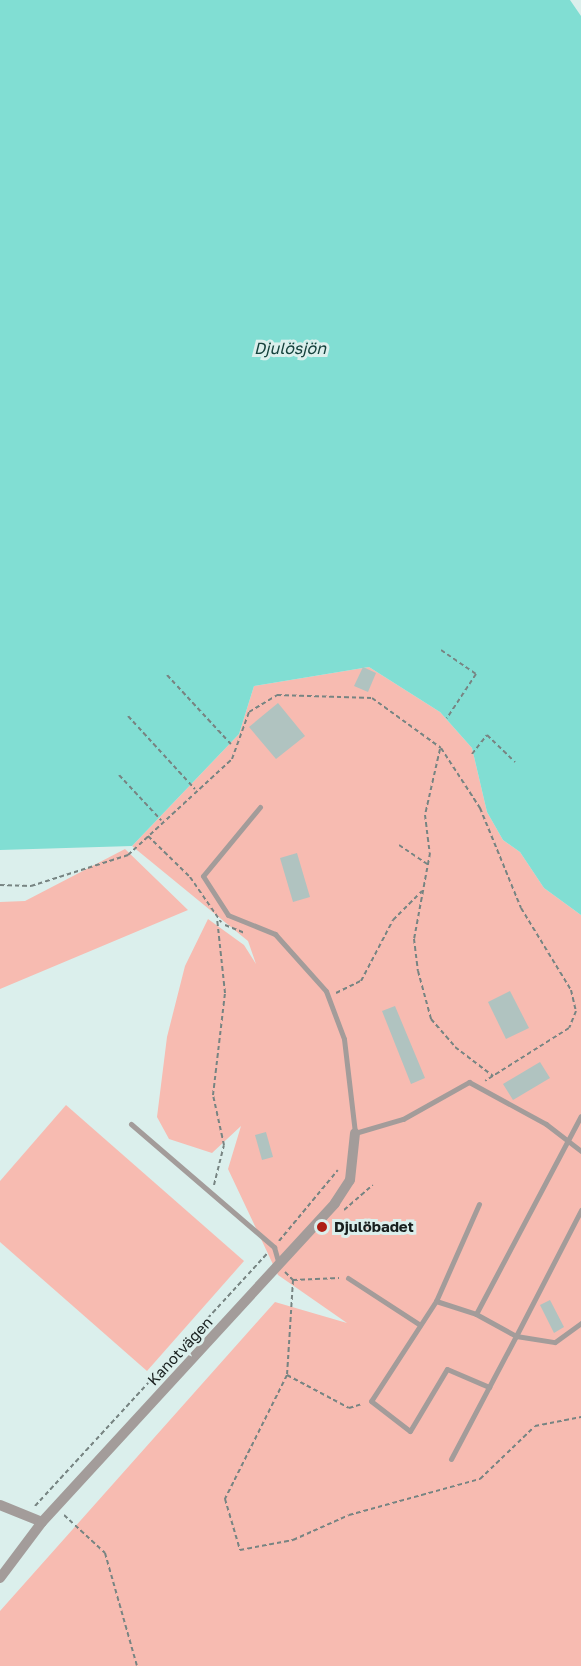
<!DOCTYPE html>
<meta charset="utf-8">
<style>
body{margin:0}
#map{position:relative;width:581px;height:1666px;overflow:hidden;background:#dbefec;font-family:"Golos Text",sans-serif}
div>[style]{position:absolute}
.green>*{inset:0;background:#f7bbb1}
.water>*{inset:0;background:#81ded3}
.building>*{inset:0;background:#b0c3c0}
.path>*{height:2px;margin-top:-1px;transform-origin:0;background:repeating-linear-gradient(90deg,#778482 0 4.5px,transparent 0 7.5px)}
.service>*{height:5px;margin:-2.5px;padding:0 2.5px;transform-origin:2.5px;border-radius:2.5px;background:#a39c9a}
.minor>*{height:10px;margin:-5px;padding:0 5px;transform-origin:5px;border-radius:5px;background:#a39c9a}
.dots>*{width:16px;height:16px;translate:-50% -50%;box-sizing:border-box;border:3px solid #dbefec;border-radius:50%}
span{translate:-50% -50%;white-space:nowrap;text-align:center;line-height:1.15;-webkit-text-stroke:6px #dbefec;paint-order:stroke}
.poi-label{font-size:15px;color:#181f1e;font-weight:700}
.left{translate:0 -50%;text-align:left}
.street-label{font-size:15px;color:#181f1e}
.water-label{font-size:16px;color:#16423d;font-style:italic}
</style>
<div id="map">
<div class="green">
<i style="clip-path:polygon(369px 667px,440px 712px,472px 748px,487px 812px,503px 840px,520px 852px,544px 888px,581px 915px,581px 1666px,0 1666px,0 1611px,275px 1302px,347px 1323px,278px 1275px,228px 1169px,241px 1126px,212px 1153px,169px 1139px,157px 1117px,167px 1037px,185px 966px,208px 919px,244px 945px,256px 964px,248px 941px,132px 846px,239px 734px,254px 686px)"></i>
<i style="clip-path:polygon(125px 849px,188px 910px,0 989px,0 902px,25px 901px)"></i>
<i style="clip-path:polygon(66px 1105px,244px 1261px,147px 1371px,0 1242px,0 1181px)"></i>
</div>
<div class="water">
<i style="clip-path:polygon(0 0,570px 0,581px 16px,581px 915px,544px 888px,520px 852px,503px 840px,487px 812px,472px 748px,440px 712px,369px 667px,254px 686px,239px 734px,132px 846px,0 850px)"></i>
</div>
<div class="building">
<i style="clip-path:polygon(363px 667px,376px 673px,368px 692px,354px 686px)"></i>
<i style="clip-path:polygon(278px 703px,305px 736px,276px 759px,249px 727px)"></i>
<i style="clip-path:polygon(297px 853px,310px 897px,293px 902px,280px 858px)"></i>
<i style="clip-path:polygon(510px 991px,529px 1028px,506px 1039px,488px 1002px)"></i>
<i style="clip-path:polygon(395px 1006px,425px 1078px,411px 1084px,382px 1011px)"></i>
<i style="clip-path:polygon(540px 1062px,550px 1078px,513px 1100px,503px 1084px)"></i>
<i style="clip-path:polygon(266px 1132px,273px 1157px,262px 1160px,255px 1135px)"></i>
<i style="clip-path:polygon(550px 1300px,564px 1327px,554px 1333px,540px 1305px)"></i>
</div>
<div class="path">
<i style="left:441px;top:650px;width:42px;rotate:34.4deg"></i>
<i style="left:476px;top:674px;width:53px;rotate:123.4deg"></i>
<i style="left:167px;top:675px;width:94px;rotate:47.2deg"></i>
<i style="left:128px;top:716px;width:99px;rotate:47.5deg"></i>
<i style="left:440px;top:749px;width:68px;rotate:102.8deg"></i>
<i style="left:425px;top:815px;width:38px;rotate:83deg"></i>
<i style="left:430px;top:853px;width:87px;rotate:100.5deg"></i>
<i style="left:414px;top:939px;width:32px;rotate:83deg"></i>
<i style="left:418px;top:971px;width:50px;rotate:74.8deg"></i>
<i style="left:431px;top:1019px;width:37px;rotate:49deg"></i>
<i style="left:455px;top:1047px;width:48px;rotate:37.3deg"></i>
<i style="left:472px;top:754px;width:24px;rotate:-52deg"></i>
<i style="left:487px;top:735px;width:39px;rotate:44deg"></i>
<i style="left:119px;top:775px;width:62px;rotate:47deg"></i>
<i style="left:148px;top:836px;width:59px;rotate:44.3deg"></i>
<i style="left:190px;top:877px;width:55px;rotate:55.4deg"></i>
<i style="left:399px;top:845px;width:34px;rotate:34deg"></i>
<i style="left:0;top:885px;width:31px;rotate:2deg"></i>
<i style="left:31px;top:886px;width:102px;rotate:-17.7deg"></i>
<i style="left:128px;top:855px;width:142px;rotate:-42.7deg"></i>
<i style="left:232px;top:759px;width:50px;rotate:-70.1deg"></i>
<i style="left:249px;top:712px;width:33px;rotate:-31deg"></i>
<i style="left:277px;top:695px;width:95px;rotate:1.8deg"></i>
<i style="left:372px;top:698px;width:85px;rotate:35.9deg"></i>
<i style="left:441px;top:748px;width:72px;rotate:57deg"></i>
<i style="left:480px;top:808px;width:108px;rotate:67.7deg"></i>
<i style="left:521px;top:908px;width:96px;rotate:58.6deg"></i>
<i style="left:571px;top:990px;width:22px;rotate:77deg"></i>
<i style="left:576px;top:1011px;width:18px;rotate:112deg"></i>
<i style="left:569px;top:1028px;width:99px;rotate:147.8deg"></i>
<i style="left:225px;top:925px;width:22px;rotate:22deg"></i>
<i style="left:336px;top:993px;width:28px;rotate:-26deg"></i>
<i style="left:361px;top:981px;width:69px;rotate:-62.3deg"></i>
<i style="left:393px;top:920px;width:41px;rotate:-45deg"></i>
<i style="left:214px;top:1185px;width:41px;rotate:-76deg"></i>
<i style="left:224px;top:1145px;width:51px;rotate:-102.4deg"></i>
<i style="left:213px;top:1095px;width:103px;rotate:-83.3deg"></i>
<i style="left:225px;top:993px;width:75px;rotate:-96.1deg"></i>
<i style="left:344px;top:1210px;width:38px;rotate:-41deg"></i>
<i style="left:279px;top:1241px;width:92px;rotate:-50.3deg"></i>
<i style="left:285px;top:1272px;width:11px;rotate:45deg"></i>
<i style="left:293px;top:1280px;width:46px;rotate:-2.5deg"></i>
<i style="left:293px;top:1280px;width:95px;rotate:93.6deg"></i>
<i style="left:287px;top:1375px;width:139px;rotate:116.6deg"></i>
<i style="left:225px;top:1499px;width:53px;rotate:73.6deg"></i>
<i style="left:240px;top:1550px;width:54px;rotate:-10.7deg"></i>
<i style="left:293px;top:1540px;width:61px;rotate:-24.1deg"></i>
<i style="left:349px;top:1515px;width:136px;rotate:-15.4deg"></i>
<i style="left:480px;top:1479px;width:76px;rotate:-43.9deg"></i>
<i style="left:535px;top:1426px;width:47px;rotate:-11.1deg"></i>
<i style="left:287px;top:1375px;width:70px;rotate:28deg"></i>
<i style="left:349px;top:1408px;width:14px;rotate:-17deg"></i>
<i style="left:35px;top:1506px;width:343px;rotate:-47.4deg"></i>
<i style="left:64px;top:1515px;width:56px;rotate:42.8deg"></i>
<i style="left:105px;top:1553px;width:117px;rotate:74.2deg"></i>
</div>
<div class="service">
<i style="left:260px;top:807px;width:89px;rotate:129.6deg"></i>
<i style="left:203px;top:876px;width:46px;rotate:57.3deg"></i>
<i style="left:228px;top:915px;width:51px;rotate:22deg"></i>
<i style="left:275px;top:934px;width:76px;rotate:48.2deg"></i>
<i style="left:326px;top:991px;width:51px;rotate:69.4deg"></i>
<i style="left:344px;top:1039px;width:95px;rotate:83.3deg"></i>
<i style="left:355px;top:1133px;width:50px;rotate:-16.3deg"></i>
<i style="left:403px;top:1119px;width:76px;rotate:-29.3deg"></i>
<i style="left:469px;top:1082px;width:88px;rotate:28.6deg"></i>
<i style="left:546px;top:1124px;width:44px;rotate:37.6deg"></i>
<i style="left:131px;top:1124px;width:189px;rotate:40.7deg"></i>
<i style="left:274px;top:1247px;width:18px;rotate:74deg"></i>
<i style="left:479px;top:1204px;width:106px;rotate:113.9deg"></i>
<i style="left:436px;top:1301px;width:42px;rotate:18deg"></i>
<i style="left:476px;top:1314px;width:224px;rotate:-62.1deg"></i>
<i style="left:348px;top:1278px;width:86px;rotate:33.1deg"></i>
<i style="left:436px;top:1301px;width:119px;rotate:123deg"></i>
<i style="left:371px;top:1401px;width:49px;rotate:37.6deg"></i>
<i style="left:410px;top:1431px;width:72px;rotate:-59.2deg"></i>
<i style="left:447px;top:1369px;width:46px;rotate:23.2deg"></i>
<i style="left:489px;top:1387px;width:58px;rotate:-62.1deg"></i>
<i style="left:516px;top:1336px;width:39px;rotate:9deg"></i>
<i style="left:555px;top:1342px;width:32px;rotate:-36deg"></i>
<i style="left:476px;top:1314px;width:46px;rotate:28.8deg"></i>
<i style="left:516px;top:1336px;width:142px;rotate:-62.7deg"></i>
<i style="left:451px;top:1459px;width:81px;rotate:-62.2deg"></i>
</div>
<div class="minor">
<i style="left:0;top:1505px;width:45px;rotate:22deg"></i>
<i style="left:0;top:1578px;width:70px;rotate:-53.1deg"></i>
<i style="left:42px;top:1522px;width:433px;rotate:-47.4deg"></i>
<i style="left:335px;top:1203px;width:27px;rotate:-57deg"></i>
<i style="left:350px;top:1180px;width:47px;rotate:-83.9deg"></i>
</div>
<div class="dots">
<i style="left:322px;top:1227px;background:#ae1e14"></i>
</div>
<div class="poi-label">
<span class="left" style="left:334px;top:1227px">Djulöbadet</span>
</div>
<div class="street-label">
<span style="left:180px;top:1351px;rotate:-47deg">Kanotvägen</span>
</div>
<div class="water-label">
<span style="left:290px;top:348px">Djulösjön</span>
</div>
</div>
